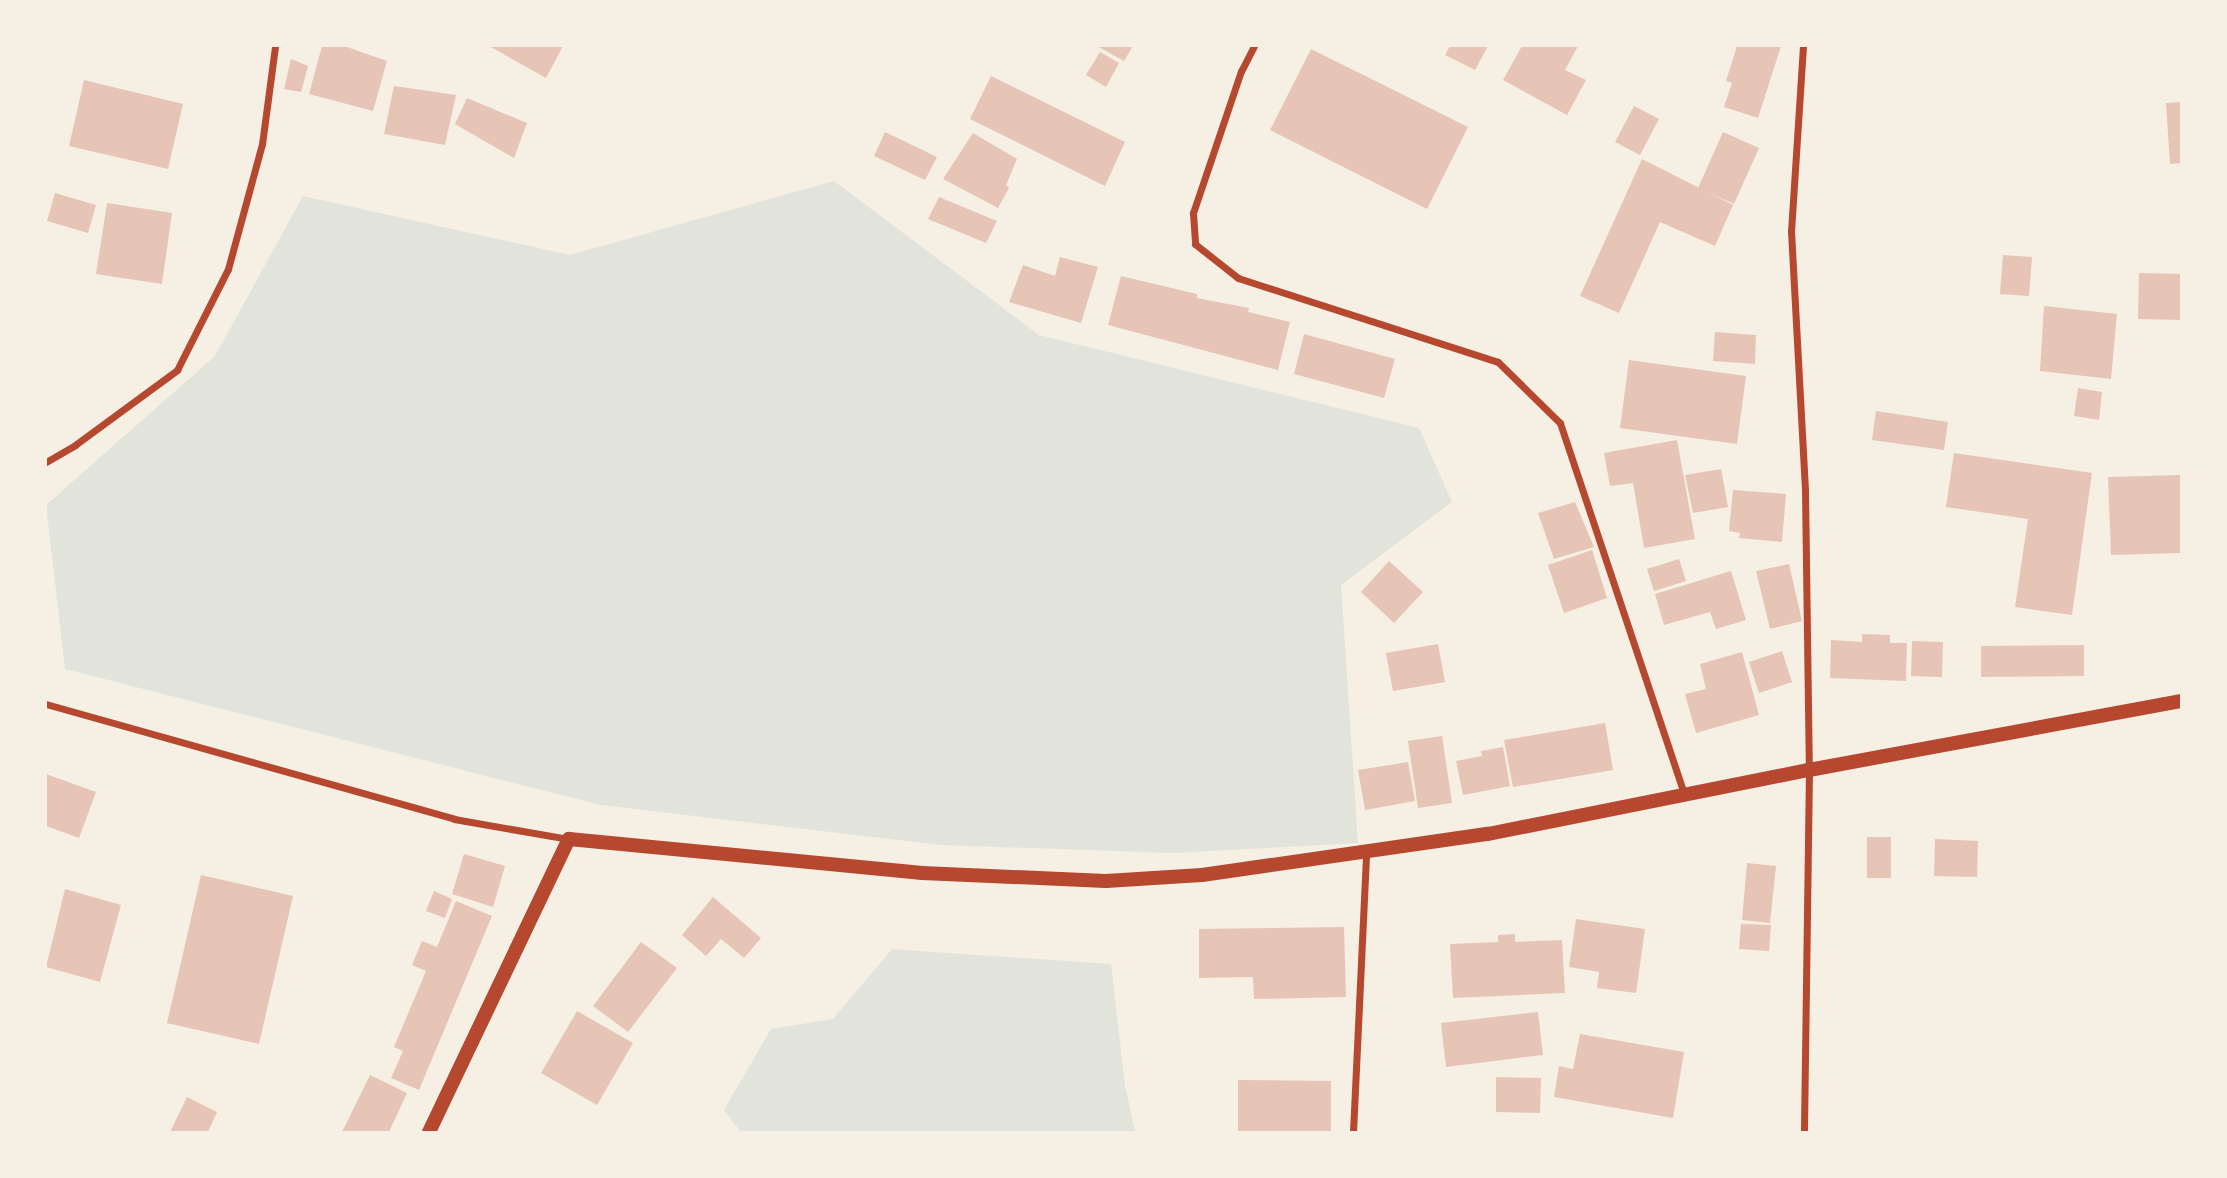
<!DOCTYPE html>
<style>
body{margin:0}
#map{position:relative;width:2227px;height:1178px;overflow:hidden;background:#f6efe4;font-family:"Varela Round",sans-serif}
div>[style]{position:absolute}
.green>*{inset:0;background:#e2e4dc}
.building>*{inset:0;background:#e6c5b7}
.minor>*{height:7px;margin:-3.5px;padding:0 3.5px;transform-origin:3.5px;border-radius:3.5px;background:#b5482f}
.secondary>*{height:14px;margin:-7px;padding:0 7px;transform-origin:7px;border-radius:7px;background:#b5482f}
span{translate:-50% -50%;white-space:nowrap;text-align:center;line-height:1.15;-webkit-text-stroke:7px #f6efe4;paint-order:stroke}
.frame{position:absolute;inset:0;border:47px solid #f6efe4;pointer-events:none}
</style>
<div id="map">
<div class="green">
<i style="clip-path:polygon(834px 181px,1039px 335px,1419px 428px,1452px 502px,1341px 585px,1358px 843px,1173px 853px,941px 845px,601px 805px,65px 669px,46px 505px,215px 356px,303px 196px,570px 255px)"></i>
<i style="clip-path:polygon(892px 949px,1111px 964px,1125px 1085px,1135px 1132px,741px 1132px,724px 1110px,771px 1029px,833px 1019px)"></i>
</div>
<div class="building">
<i style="clip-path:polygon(322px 46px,344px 46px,387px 61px,373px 111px,309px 94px)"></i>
<i style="clip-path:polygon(489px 46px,563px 46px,546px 78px)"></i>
<i style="clip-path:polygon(1097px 46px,1133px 46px,1124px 61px)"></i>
<i style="clip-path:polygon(1450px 46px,1488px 46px,1475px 70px,1445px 55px)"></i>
<i style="clip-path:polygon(1522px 46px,1578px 46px,1565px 70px,1586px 80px,1567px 115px,1503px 80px)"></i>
<i style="clip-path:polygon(1737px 46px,1781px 46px,1758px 118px,1724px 107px,1732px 83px,1726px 81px)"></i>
<i style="clip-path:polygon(1311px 49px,1468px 127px,1427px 209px,1270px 130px)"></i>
<i style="clip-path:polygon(1100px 52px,1119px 63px,1106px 87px,1086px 75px)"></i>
<i style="clip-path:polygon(291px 59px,308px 66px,301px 92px,284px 89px)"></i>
<i style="clip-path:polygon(991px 76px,1125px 142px,1105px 186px,970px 119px)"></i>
<i style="clip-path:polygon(84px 80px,183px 104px,168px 169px,69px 146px)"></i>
<i style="clip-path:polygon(394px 86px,456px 95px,445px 145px,384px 134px)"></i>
<i style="clip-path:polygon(467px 98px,527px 123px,514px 158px,455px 124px)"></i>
<i style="clip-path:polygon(2182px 102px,2182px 163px,2170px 164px,2166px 103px)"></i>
<i style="clip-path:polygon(1634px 106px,1659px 119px,1640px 155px,1615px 142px)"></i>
<i style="clip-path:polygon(885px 132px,937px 157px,925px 180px,874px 156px)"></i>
<i style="clip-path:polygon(1723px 132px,1759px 148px,1734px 204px,1698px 188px)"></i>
<i style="clip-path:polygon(973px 133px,1017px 159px,1006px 185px,1009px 188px,998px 208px,943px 179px)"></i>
<i style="clip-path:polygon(1642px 159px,1733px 205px,1715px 246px,1660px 222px,1619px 313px,1580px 296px)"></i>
<i style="clip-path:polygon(55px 193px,96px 205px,88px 233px,47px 221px)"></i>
<i style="clip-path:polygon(939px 197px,997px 221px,986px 243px,928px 219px)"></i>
<i style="clip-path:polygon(107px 203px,172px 213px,162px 284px,96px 274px)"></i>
<i style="clip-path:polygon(2003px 255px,2032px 257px,2029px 296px,2000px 294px)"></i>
<i style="clip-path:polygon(1060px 257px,1098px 267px,1081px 323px,1009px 302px,1023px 265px,1055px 276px)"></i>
<i style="clip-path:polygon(2139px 273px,2182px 274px,2182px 320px,2138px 319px)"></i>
<i style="clip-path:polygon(1121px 276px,1197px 294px,1197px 298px,1249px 308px,1248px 312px,1290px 322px,1278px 370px,1108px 325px)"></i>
<i style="clip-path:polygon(2044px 306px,2117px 314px,2111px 379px,2040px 371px)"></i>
<i style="clip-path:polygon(1715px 332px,1756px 335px,1755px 364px,1713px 361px)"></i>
<i style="clip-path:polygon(1304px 334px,1395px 359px,1384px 398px,1294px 374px)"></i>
<i style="clip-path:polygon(1629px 360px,1746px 376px,1737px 444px,1620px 428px)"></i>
<i style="clip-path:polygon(2078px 388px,2102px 392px,2099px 420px,2074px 416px)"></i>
<i style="clip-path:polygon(1876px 411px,1948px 422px,1944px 450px,1872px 440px)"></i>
<i style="clip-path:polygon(1677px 440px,1695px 539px,1644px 548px,1633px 483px,1610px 486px,1604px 453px)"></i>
<i style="clip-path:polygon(1954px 453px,2092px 473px,2072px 615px,2015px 607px,2028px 519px,1946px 507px)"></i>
<i style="clip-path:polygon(1721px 469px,1728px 507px,1693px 513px,1685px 475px)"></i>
<i style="clip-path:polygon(2182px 475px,2182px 553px,2111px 555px,2108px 477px)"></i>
<i style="clip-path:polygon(1733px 490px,1786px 494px,1782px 542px,1739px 538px,1740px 533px,1729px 531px)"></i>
<i style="clip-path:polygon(1575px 502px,1594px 547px,1554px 559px,1538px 513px)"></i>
<i style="clip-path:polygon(1592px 550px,1607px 598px,1564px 613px,1548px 565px)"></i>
<i style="clip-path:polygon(1679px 559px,1686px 581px,1654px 591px,1647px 569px)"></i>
<i style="clip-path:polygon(1389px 561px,1423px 592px,1394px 623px,1361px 592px)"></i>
<i style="clip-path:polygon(1789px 564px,1802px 621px,1770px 629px,1756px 571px)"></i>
<i style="clip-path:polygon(1731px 571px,1746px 620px,1716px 629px,1710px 612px,1664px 625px,1655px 594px)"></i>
<i style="clip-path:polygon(1862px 634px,1890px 635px,1890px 643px,1907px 643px,1906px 681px,1830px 678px,1831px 640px,1862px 642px)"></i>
<i style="clip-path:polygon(1912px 641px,1943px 642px,1942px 677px,1911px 676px)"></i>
<i style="clip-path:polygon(1438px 644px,1445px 682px,1393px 691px,1386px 653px)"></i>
<i style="clip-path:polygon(2084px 645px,2084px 676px,1981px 677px,1981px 646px)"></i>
<i style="clip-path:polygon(1782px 651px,1792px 682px,1759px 693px,1749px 662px)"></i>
<i style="clip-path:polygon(1742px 652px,1759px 715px,1696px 733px,1685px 694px,1706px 689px,1700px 664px)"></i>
<i style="clip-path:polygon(1605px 723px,1613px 770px,1513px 787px,1504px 740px)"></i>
<i style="clip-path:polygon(1442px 736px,1452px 803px,1418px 808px,1408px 741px)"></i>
<i style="clip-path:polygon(1503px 747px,1510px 786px,1463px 795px,1456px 761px,1482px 756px,1481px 751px)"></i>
<i style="clip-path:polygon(1408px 762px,1415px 801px,1365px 810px,1358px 770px)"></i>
<i style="clip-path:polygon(46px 774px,96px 792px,79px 838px,46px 826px)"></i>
<i style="clip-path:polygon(1867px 837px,1891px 837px,1891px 878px,1867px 878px)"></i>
<i style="clip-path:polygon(1935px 839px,1978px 841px,1977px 877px,1934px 876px)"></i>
<i style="clip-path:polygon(464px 854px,505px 866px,493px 907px,452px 894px)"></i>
<i style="clip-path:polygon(1747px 863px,1776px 866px,1770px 923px,1742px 920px)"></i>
<i style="clip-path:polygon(201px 875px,293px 896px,259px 1044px,167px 1023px)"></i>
<i style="clip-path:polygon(65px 889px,121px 905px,100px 982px,46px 967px)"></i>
<i style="clip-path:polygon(434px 891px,452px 899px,445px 918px,426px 911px)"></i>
<i style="clip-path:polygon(713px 897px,761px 938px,744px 958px,721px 939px,706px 956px,682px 935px)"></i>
<i style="clip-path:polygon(456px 901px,492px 916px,419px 1090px,391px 1078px,403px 1051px,394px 1047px,426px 971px,412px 965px,422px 941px,437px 947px)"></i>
<i style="clip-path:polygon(1576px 919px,1645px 929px,1636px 993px,1597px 988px,1599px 972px,1569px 967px)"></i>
<i style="clip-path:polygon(1741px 924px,1771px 925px,1769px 951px,1739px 949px)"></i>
<i style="clip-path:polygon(1344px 927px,1346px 997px,1254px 999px,1253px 977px,1199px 978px,1199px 929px)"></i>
<i style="clip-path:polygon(1515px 934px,1515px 942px,1562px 940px,1565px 993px,1453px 998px,1450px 944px,1498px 942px,1498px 935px)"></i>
<i style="clip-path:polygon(641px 942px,677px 968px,628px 1032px,593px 1006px)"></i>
<i style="clip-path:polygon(577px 1011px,633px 1043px,597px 1105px,541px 1073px)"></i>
<i style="clip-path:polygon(1538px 1012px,1543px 1055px,1446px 1067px,1441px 1023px)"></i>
<i style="clip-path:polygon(1580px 1034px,1684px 1052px,1673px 1118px,1554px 1097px,1559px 1066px,1573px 1069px)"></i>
<i style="clip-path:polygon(370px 1075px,407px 1093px,389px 1132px,342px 1132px)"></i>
<i style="clip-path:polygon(1496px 1077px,1541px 1078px,1540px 1113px,1496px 1112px)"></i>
<i style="clip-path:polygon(1238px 1080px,1331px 1081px,1331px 1132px,1238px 1132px)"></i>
<i style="clip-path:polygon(187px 1097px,217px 1112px,208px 1132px,170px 1132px)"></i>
</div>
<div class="minor">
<i style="left:1254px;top:46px;width:28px;rotate:117deg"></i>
<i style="left:1241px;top:71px;width:150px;rotate:108.7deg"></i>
<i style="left:1193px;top:213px;width:31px;rotate:86deg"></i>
<i style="left:1195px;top:244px;width:55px;rotate:38.3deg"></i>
<i style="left:1238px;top:278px;width:273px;rotate:17.9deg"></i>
<i style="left:1498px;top:362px;width:87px;rotate:44.5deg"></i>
<i style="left:1560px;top:423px;width:391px;rotate:71.5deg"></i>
<i style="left:1803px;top:46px;width:185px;rotate:93.7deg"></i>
<i style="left:1791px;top:231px;width:260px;rotate:86.9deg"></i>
<i style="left:1805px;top:491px;width:279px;rotate:89.2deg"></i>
<i style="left:1809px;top:770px;width:362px;rotate:90.8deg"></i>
<i style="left:46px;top:462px;width:34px;rotate:-30deg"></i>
<i style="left:75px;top:445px;width:127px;rotate:-36.3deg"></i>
<i style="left:177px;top:370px;width:113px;rotate:-63.2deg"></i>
<i style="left:228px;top:269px;width:130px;rotate:-74.8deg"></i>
<i style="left:262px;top:144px;width:99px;rotate:-82.4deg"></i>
<i style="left:46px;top:704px;width:424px;rotate:15.7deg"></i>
<i style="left:454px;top:819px;width:117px;rotate:9.9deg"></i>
<i style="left:1353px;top:1132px;width:279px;rotate:-87.3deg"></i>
</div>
<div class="secondary">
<i style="left:429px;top:1132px;width:325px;rotate:-64.5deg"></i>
<i style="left:569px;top:839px;width:355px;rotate:5.5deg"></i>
<i style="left:922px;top:873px;width:184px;rotate:2.5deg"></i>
<i style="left:1106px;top:881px;width:96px;rotate:-3.6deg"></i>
<i style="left:1202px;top:875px;width:289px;rotate:-8.2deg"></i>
<i style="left:1488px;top:834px;width:327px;rotate:-11.3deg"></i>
<i style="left:1809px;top:770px;width:379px;rotate:-10.5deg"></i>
</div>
<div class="frame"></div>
</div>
